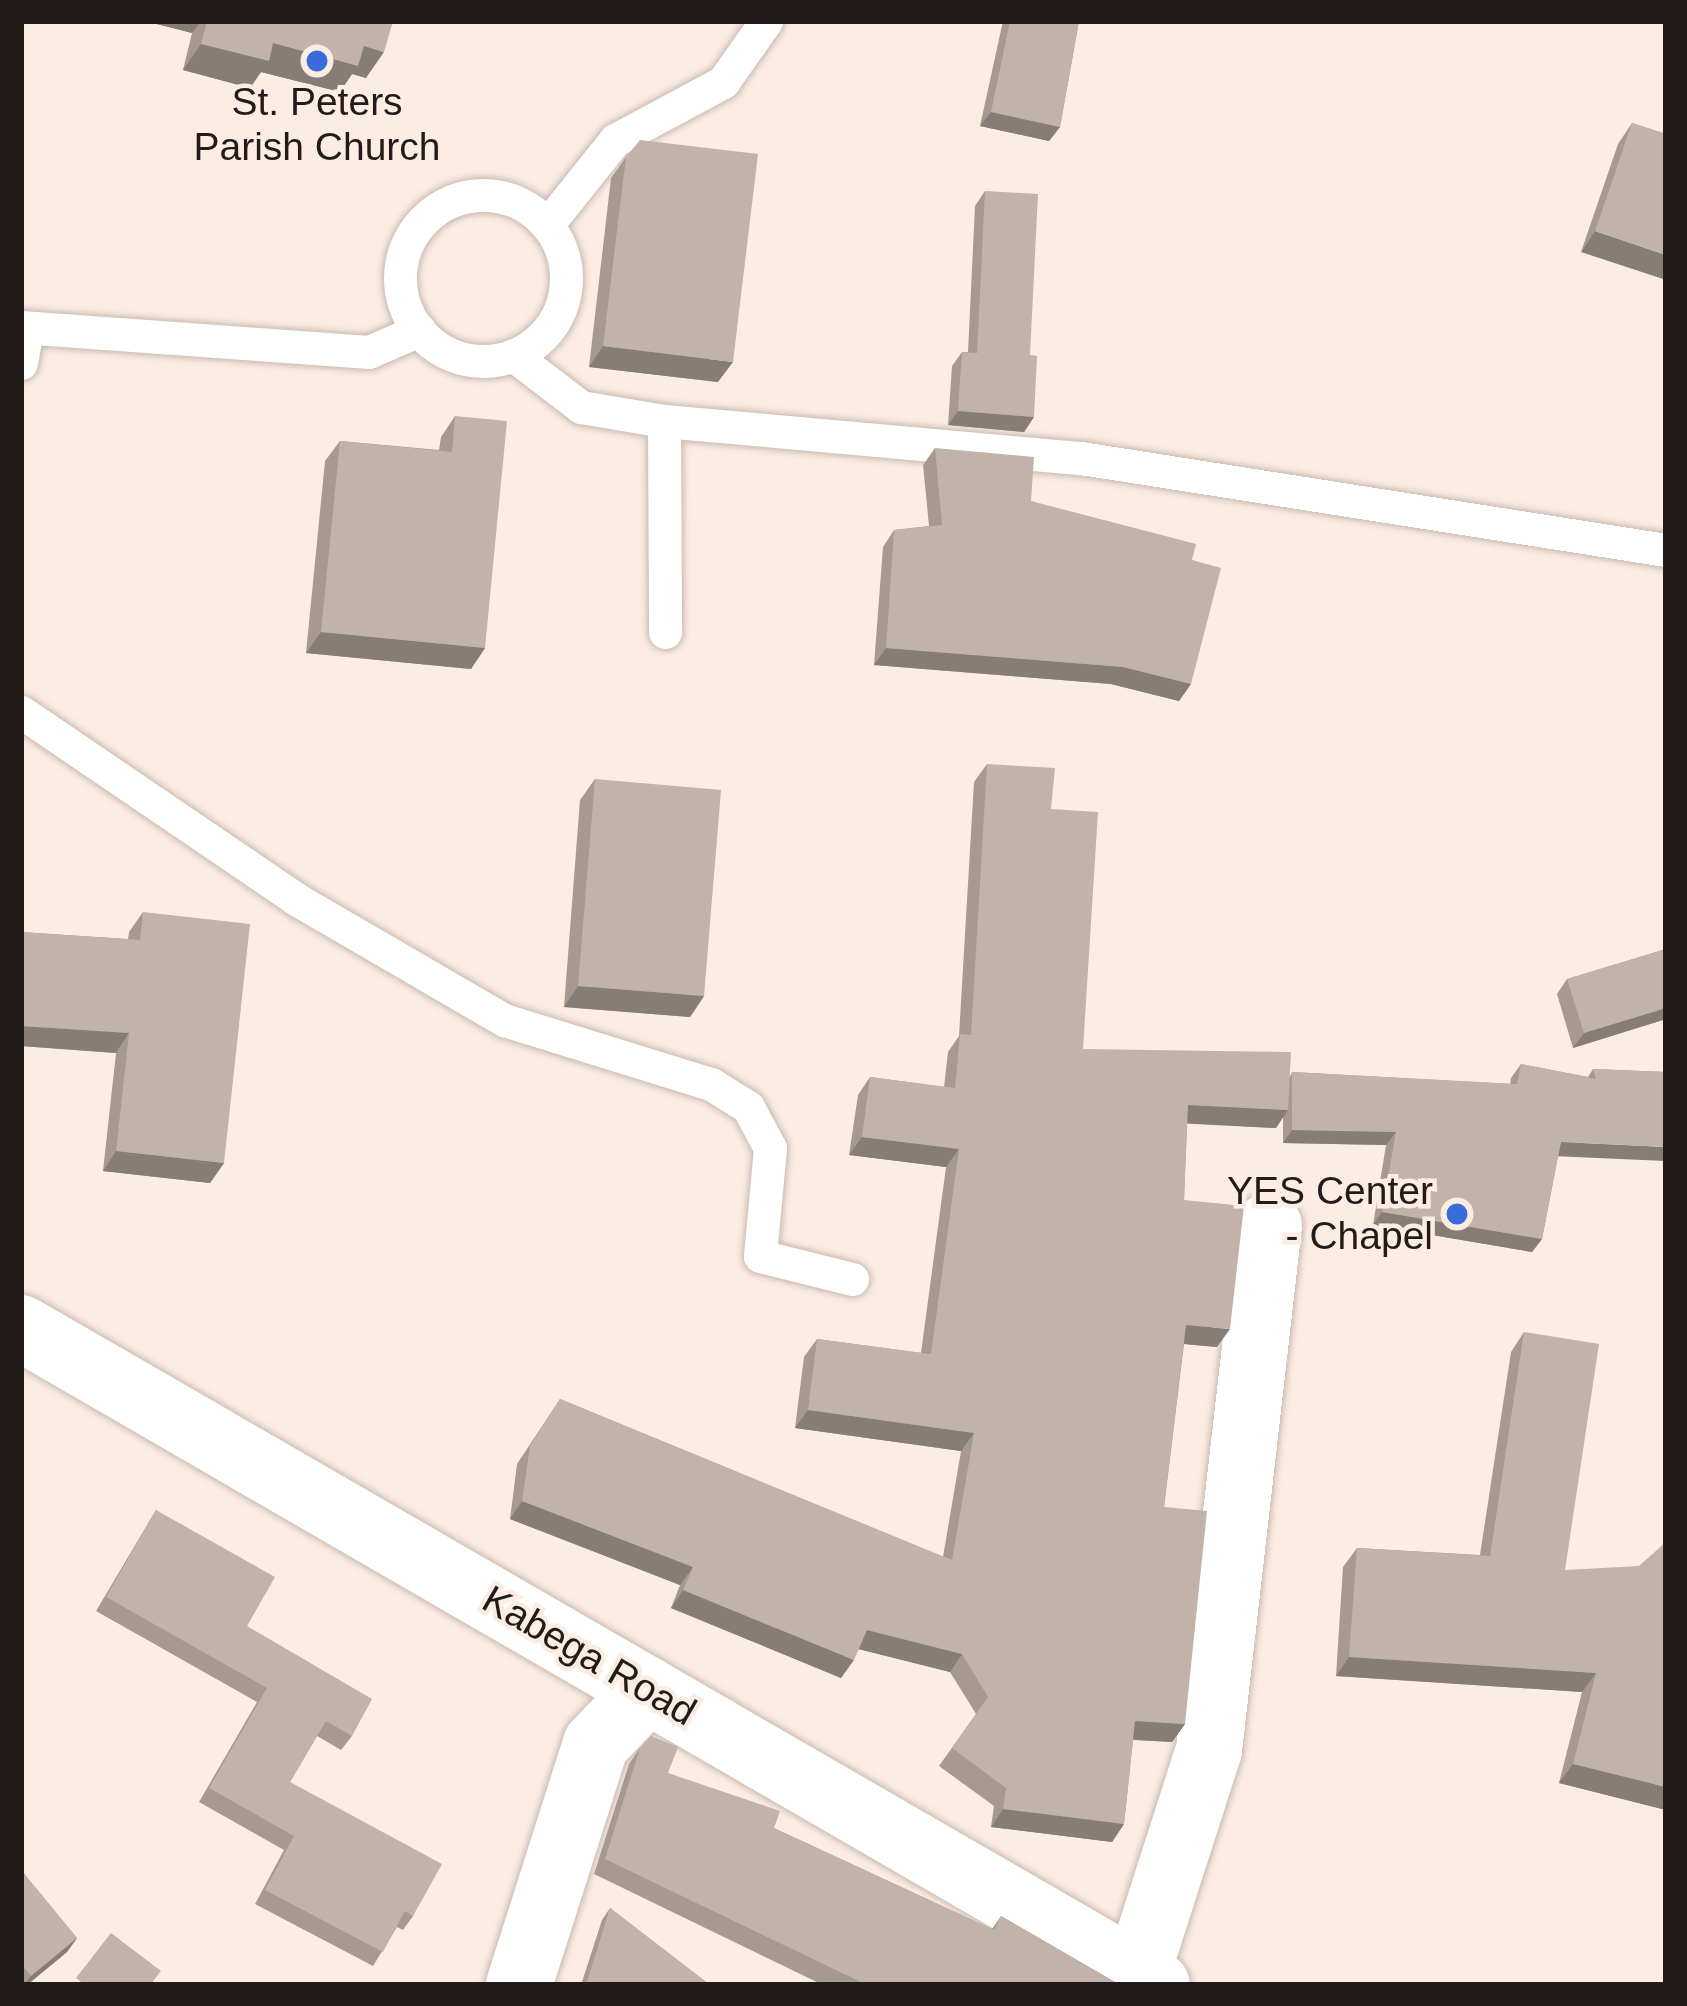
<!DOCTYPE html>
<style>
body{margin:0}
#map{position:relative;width:1687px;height:2006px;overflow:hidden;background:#fcede3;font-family:Arial,sans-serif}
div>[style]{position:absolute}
.roads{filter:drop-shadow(0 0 3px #c8bab1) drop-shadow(0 0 3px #c8bab1)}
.service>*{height:33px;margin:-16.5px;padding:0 16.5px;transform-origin:16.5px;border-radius:16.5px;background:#fff}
.service>.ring{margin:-16.5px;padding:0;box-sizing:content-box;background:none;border:33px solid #fff;border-radius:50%}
.minor>*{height:66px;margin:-33px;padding:0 33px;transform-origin:33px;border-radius:33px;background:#fff}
.wall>*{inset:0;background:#a69992}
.shaded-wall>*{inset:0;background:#877d77}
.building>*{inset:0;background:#c1b2aa}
.dots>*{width:33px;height:33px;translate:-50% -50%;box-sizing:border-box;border:6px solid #fcede3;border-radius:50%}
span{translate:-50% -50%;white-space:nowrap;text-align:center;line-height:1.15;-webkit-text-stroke:9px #fcede3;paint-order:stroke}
.poi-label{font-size:39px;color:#211c19}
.right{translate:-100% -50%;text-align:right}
.street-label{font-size:39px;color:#211c19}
.frame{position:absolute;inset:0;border:24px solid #211c19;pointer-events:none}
</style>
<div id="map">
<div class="roads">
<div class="service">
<i class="ring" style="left:400px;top:195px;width:133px;height:133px"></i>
<i style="left:547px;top:225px;width:109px;rotate:-51.3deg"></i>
<i style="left:615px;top:140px;width:123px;rotate:-28.2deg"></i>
<i style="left:723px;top:82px;width:75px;rotate:-54.8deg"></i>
<i style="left:21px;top:327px;width:349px;rotate:4.1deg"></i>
<i style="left:369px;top:352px;width:55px;rotate:-23.7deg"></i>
<i style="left:513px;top:355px;width:86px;rotate:37.4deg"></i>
<i style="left:581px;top:407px;width:84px;rotate:9.6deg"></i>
<i style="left:664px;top:421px;width:211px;rotate:89.7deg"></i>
<i style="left:21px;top:363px;width:34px;rotate:-80deg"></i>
<i style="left:664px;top:421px;width:419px;rotate:5.1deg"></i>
<i style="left:1081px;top:458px;width:592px;rotate:8.94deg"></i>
<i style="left:21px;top:712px;width:333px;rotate:34.2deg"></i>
<i style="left:296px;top:899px;width:241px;rotate:30.2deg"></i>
<i style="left:504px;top:1020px;width:217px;rotate:17.2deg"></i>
<i style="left:711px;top:1084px;width:44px;rotate:31.9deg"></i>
<i style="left:748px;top:1107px;width:47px;rotate:61.8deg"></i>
<i style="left:770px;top:1148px;width:108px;rotate:95.3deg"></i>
<i style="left:760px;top:1256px;width:95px;rotate:14deg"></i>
</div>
<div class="minor">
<i style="left:21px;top:1328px;width:1312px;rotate:30.04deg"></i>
<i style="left:1137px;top:1974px;width:235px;rotate:-72.2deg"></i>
<i style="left:1209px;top:1750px;width:528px;rotate:-83.48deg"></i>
<i style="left:519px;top:1985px;width:253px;rotate:-72.3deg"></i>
<i style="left:596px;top:1744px;width:75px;rotate:-46.1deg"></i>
</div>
</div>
<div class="wall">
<i style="clip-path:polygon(145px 21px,393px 21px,366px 78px,352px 74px,340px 92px,261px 72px,250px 88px,183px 70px,192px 33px)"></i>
<i style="clip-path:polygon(1003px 21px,1079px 21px,1060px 127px,1049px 141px,980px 126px)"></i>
<i style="clip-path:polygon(1632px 123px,1666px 134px,1581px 252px,1618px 144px)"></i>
<i style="clip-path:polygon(626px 157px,718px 382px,589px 367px,611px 178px)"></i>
<i style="clip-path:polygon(985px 191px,1030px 355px,1034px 417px,1024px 432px,948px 425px,952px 366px,962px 352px,968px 352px,975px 206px)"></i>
<i style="clip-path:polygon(455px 416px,485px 648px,471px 669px,306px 653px,325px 461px,340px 441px,439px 450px,441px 437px)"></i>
<i style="clip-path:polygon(935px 448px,1031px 501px,1192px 560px,1191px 684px,1179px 701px,1111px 684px,874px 665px,883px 547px,894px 530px,929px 526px,923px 465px)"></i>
<i style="clip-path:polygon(987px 764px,1051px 809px,1083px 1049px,1290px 1077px,1292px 1072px,1510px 1084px,1511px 1078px,1521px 1064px,1588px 1077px,1593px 1069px,1666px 1072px,1558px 1156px,1542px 1239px,1532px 1252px,1373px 1225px,1386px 1145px,1283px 1143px,1283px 1117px,1276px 1128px,1187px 1123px,1184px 1200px,1217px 1347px,1184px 1344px,1164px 1507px,1185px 1724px,1172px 1742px,1133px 1740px,1124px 1824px,1112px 1842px,991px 1827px,994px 1806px,939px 1766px,976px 1714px,950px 1672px,859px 1649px,841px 1678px,671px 1608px,680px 1585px,510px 1519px,517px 1464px,560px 1399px,943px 1557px,961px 1451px,795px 1428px,804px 1357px,817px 1339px,921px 1353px,946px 1167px,849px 1155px,858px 1095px,870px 1077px,944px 1087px,948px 1052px,959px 1036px,974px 782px)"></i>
<i style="clip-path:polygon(595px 779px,704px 996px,690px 1017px,564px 1007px,580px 800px)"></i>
<i style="clip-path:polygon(143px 912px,224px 1163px,210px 1183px,103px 1171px,116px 1053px,21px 1046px,21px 932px,128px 939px,129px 932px)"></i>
<i style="clip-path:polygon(1666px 949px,1666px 1019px,1573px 1048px,1557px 994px,1567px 979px)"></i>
<i style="clip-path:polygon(1524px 1332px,1565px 1570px,1666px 1810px,1559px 1783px,1582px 1692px,1336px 1676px,1343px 1567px,1357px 1548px,1480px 1555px,1511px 1352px)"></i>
<i style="clip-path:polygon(156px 1510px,247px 1626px,352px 1736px,341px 1750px,317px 1736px,290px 1782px,413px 1916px,403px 1930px,397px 1927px,373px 1966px,255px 1904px,284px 1850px,199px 1802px,257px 1702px,96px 1611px)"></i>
<i style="clip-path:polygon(640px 1748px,668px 1773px,774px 1828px,992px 1929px,1001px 1916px,1120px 1985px,823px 1985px,594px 1874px,629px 1764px)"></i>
<i style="clip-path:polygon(21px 1870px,77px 1938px,67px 1952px,27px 1985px,21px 1985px)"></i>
<i style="clip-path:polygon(610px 1908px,710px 1985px,581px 1985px,602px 1920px)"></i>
</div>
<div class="shaded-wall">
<i style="clip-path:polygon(145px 21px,201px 21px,192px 33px)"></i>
<i style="clip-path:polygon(273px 43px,364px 46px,384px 52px,366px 78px,352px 74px,340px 92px,261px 72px,250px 88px,183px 70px,201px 44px)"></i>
<i style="clip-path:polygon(991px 112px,1060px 127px,1049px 141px,980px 126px)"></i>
<i style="clip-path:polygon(1595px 231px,1666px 255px,1666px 280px,1581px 252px)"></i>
<i style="clip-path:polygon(603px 346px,733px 362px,718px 382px,589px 367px)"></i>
<i style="clip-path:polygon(958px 411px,1034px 417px,1024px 432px,948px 425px)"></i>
<i style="clip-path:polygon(321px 632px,485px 648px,471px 669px,306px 653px)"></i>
<i style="clip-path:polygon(886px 648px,1123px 667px,1191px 684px,1179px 701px,1111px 684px,874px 665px)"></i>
<i style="clip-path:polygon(578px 986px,704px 996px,690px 1017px,564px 1007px)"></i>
<i style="clip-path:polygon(1666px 1008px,1666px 1019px,1573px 1048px,1584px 1033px)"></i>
<i style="clip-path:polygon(21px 1026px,129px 1033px,116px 1053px,21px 1046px)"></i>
<i style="clip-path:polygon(1188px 1105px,1288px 1110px,1276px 1128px,1175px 1123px)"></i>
<i style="clip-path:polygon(1292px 1130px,1396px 1132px,1386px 1145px,1283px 1143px)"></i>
<i style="clip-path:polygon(862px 1137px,959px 1149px,946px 1167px,849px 1155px)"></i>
<i style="clip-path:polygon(1561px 1142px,1666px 1147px,1666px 1161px,1552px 1156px)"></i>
<i style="clip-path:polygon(116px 1151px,224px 1163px,210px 1183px,103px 1171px)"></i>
<i style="clip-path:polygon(1382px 1212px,1542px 1239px,1532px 1252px,1373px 1225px)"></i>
<i style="clip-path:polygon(1186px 1325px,1230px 1329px,1217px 1347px,1173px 1343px)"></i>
<i style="clip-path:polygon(808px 1410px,974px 1433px,961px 1451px,795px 1428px)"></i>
<i style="clip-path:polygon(522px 1501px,693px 1567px,680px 1585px,510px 1519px)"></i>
<i style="clip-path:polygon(683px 1590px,854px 1660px,841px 1678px,671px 1608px)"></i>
<i style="clip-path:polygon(867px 1630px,962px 1654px,950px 1672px,854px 1648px)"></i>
<i style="clip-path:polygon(1349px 1657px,1596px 1673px,1582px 1692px,1336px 1676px)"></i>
<i style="clip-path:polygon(1135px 1721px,1185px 1724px,1172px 1742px,1122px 1739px)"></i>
<i style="clip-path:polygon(1573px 1764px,1666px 1787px,1666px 1810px,1559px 1783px)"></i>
<i style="clip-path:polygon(1003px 1809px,1124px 1824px,1112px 1842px,991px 1827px)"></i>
<i style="clip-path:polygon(77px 1938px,67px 1952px,27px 1985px,24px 1985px,31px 1976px)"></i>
</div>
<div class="building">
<i style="clip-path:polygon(207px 21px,393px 21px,384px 52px,364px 46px,358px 66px,273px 43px,269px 61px,201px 44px)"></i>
<i style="clip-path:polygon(1010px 21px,1079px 21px,1060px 127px,991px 112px)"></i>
<i style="clip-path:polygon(1632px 123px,1666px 134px,1666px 255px,1595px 231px)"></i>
<i style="clip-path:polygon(640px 140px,758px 154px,733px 362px,603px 346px,626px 157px)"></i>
<i style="clip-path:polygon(985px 191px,1038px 194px,1030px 355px,1037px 356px,1034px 417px,958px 411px,962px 352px,977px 353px)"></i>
<i style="clip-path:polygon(455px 416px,507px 421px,485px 648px,321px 632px,340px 441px,452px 452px)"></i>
<i style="clip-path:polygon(935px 448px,1034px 457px,1031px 501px,1196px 544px,1192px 560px,1221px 568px,1191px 684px,1123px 667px,886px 648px,894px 530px,942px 525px)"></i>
<i style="clip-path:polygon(987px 764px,1055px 768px,1051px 809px,1098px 812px,1083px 1049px,1291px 1052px,1288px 1110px,1188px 1105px,1184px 1200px,1244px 1206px,1230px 1329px,1186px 1325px,1164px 1507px,1207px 1511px,1185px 1724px,1135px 1721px,1124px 1824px,1003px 1809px,1006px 1788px,952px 1748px,988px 1697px,962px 1654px,867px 1630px,854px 1660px,683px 1590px,693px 1567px,522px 1501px,530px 1446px,560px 1399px,952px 1560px,974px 1433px,808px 1410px,817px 1339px,931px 1354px,959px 1149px,862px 1137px,870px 1077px,955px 1088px,960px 1034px,971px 1035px)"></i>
<i style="clip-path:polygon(595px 779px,721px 790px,704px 996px,578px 986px)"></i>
<i style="clip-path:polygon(143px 912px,250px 924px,224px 1163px,116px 1151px,129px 1033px,21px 1026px,21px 932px,140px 940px)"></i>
<i style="clip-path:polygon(1666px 949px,1666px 1008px,1584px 1033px,1567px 979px)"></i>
<i style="clip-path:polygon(1521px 1064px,1596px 1079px,1593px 1069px,1666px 1072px,1666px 1147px,1561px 1142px,1542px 1239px,1382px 1212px,1396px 1132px,1292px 1130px,1292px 1072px,1517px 1084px)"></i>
<i style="clip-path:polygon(1524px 1332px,1599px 1344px,1565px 1570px,1639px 1566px,1666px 1542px,1666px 1787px,1573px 1764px,1596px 1673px,1349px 1657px,1357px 1548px,1490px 1556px)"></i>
<i style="clip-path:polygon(156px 1510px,275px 1577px,247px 1626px,372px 1699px,352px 1736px,326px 1721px,290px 1782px,442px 1864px,413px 1916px,405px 1911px,383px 1952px,265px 1890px,294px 1836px,209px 1788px,267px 1688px,106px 1597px)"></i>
<i style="clip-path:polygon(651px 1736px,678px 1747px,668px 1773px,780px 1811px,774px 1828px,994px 1930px,1001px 1916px,1120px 1985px,867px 1985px,605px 1859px,640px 1748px)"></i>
<i style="clip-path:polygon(21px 1870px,77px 1938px,31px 1976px,21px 1964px)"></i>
<i style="clip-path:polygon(610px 1908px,710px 1985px,586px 1985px)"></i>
<i style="clip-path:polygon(111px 1933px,161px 1971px,150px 1985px,85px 1985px,76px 1978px)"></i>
</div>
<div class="dots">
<i style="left:317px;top:61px;background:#3a6bdb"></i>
<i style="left:1457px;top:1214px;background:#3a6bdb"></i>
</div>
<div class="poi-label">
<span style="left:317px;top:125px">St. Peters<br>Parish Church</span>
<span class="right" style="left:1433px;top:1214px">YES Center<br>- Chapel</span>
</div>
<div class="street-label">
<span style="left:589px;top:1656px;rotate:30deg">Kabega Road</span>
</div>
<div class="frame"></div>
</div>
